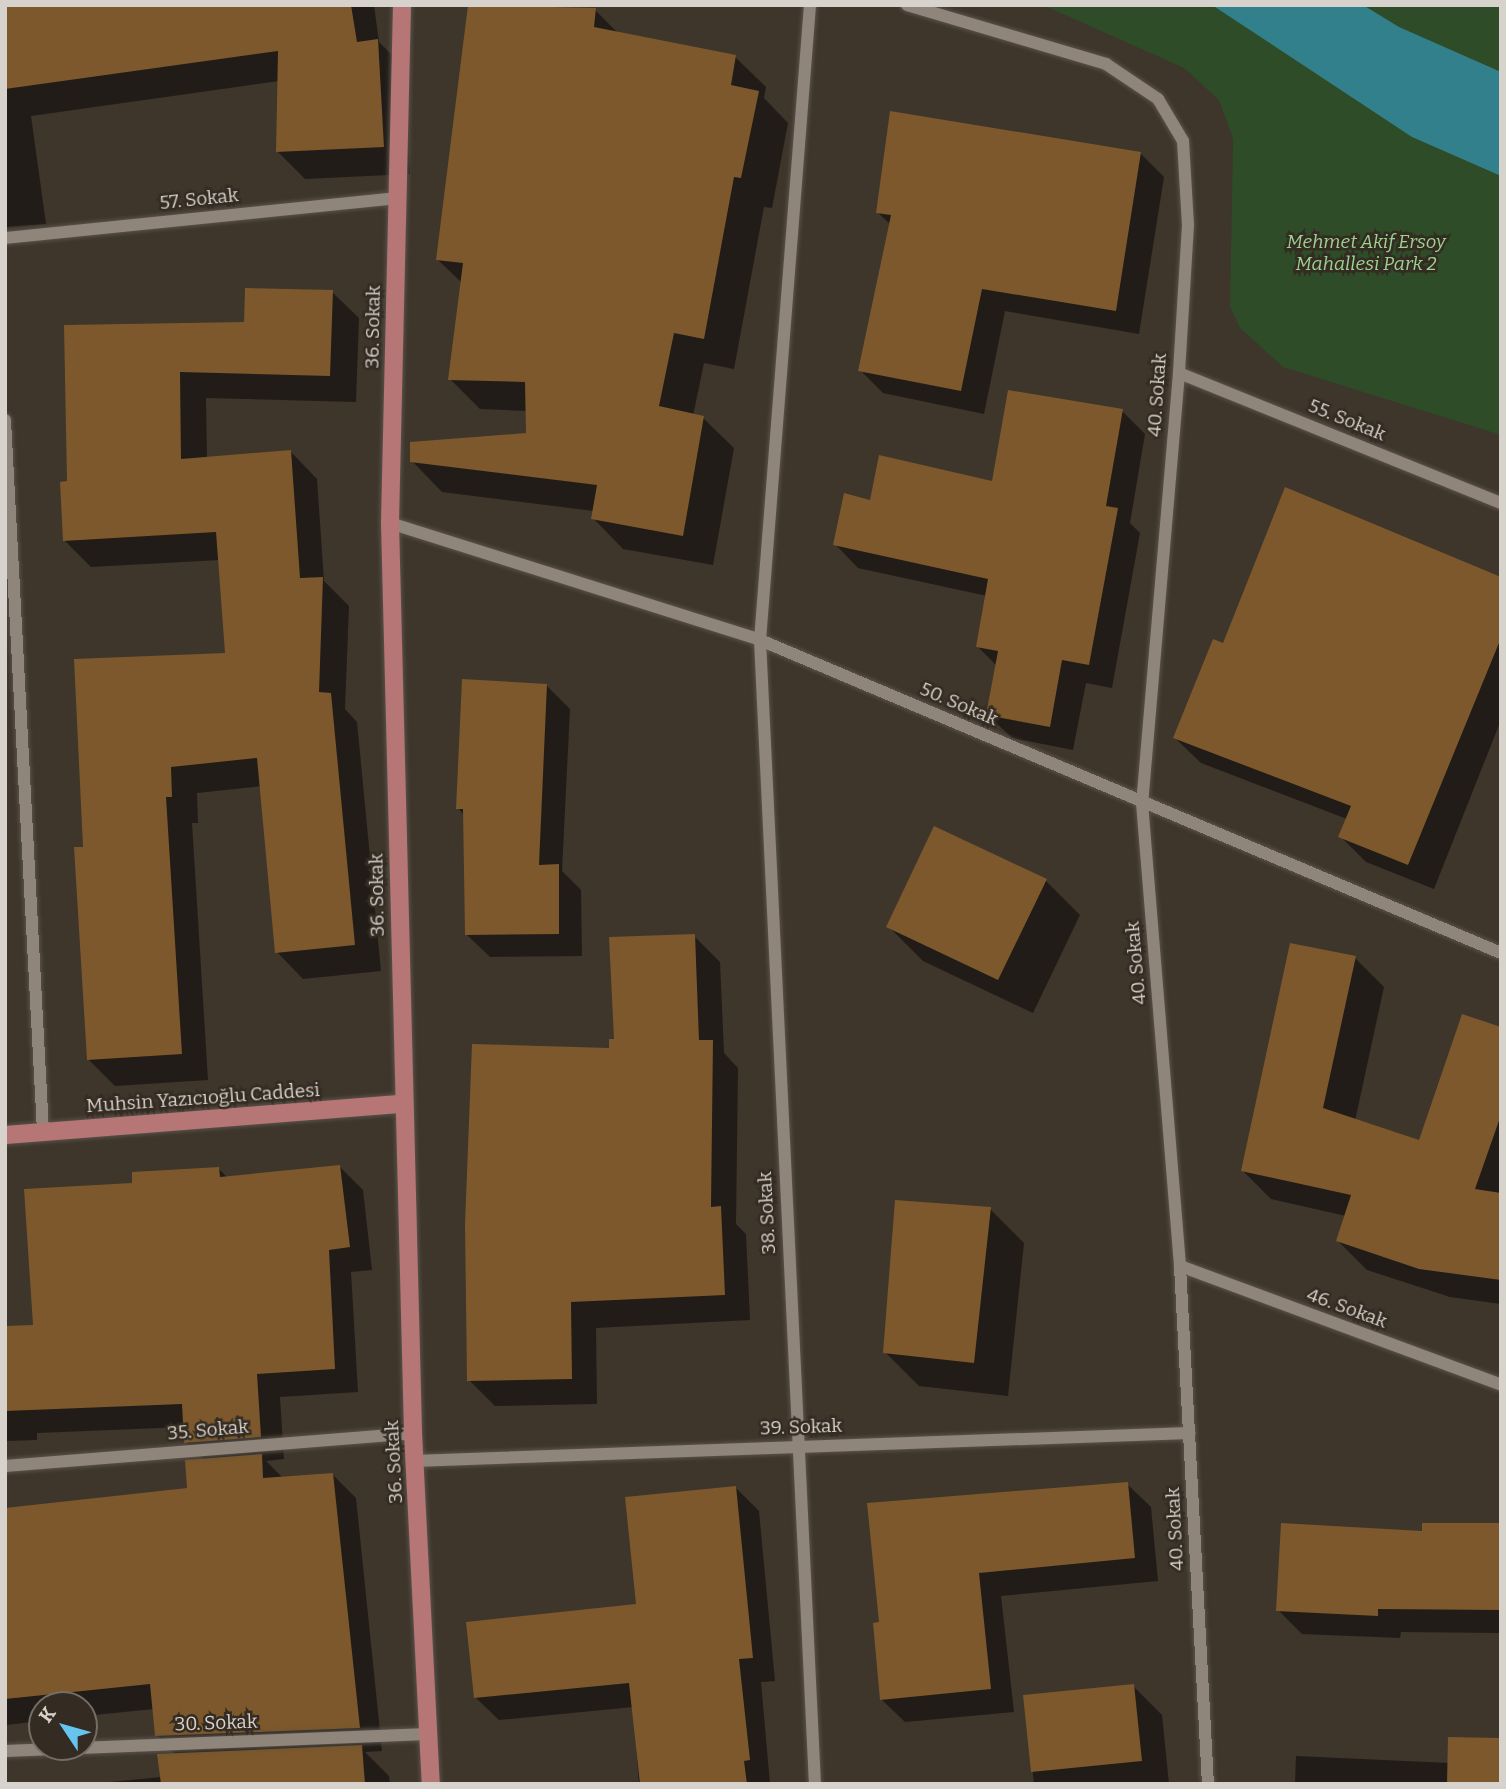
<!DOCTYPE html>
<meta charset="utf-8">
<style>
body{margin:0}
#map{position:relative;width:1506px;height:1789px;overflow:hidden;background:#3e352b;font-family:Bitter,serif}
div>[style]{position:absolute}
.green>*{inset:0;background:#2d4c27}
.water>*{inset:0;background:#32808b}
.shadow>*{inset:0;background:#0007}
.building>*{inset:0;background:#7c582c}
.roads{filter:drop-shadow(0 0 2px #5a534b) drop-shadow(0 0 2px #5a534b)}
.minor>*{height:12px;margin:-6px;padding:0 6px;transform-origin:6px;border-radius:6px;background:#90857a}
.major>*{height:18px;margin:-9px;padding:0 9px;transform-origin:9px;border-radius:9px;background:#b57675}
span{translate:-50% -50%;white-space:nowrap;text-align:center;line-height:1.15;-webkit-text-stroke:5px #342b22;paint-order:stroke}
.street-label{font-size:19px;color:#d7d2cb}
.park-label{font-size:19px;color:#9bd290;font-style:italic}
.frame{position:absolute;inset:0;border:7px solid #d7d2cb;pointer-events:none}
.north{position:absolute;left:28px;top:1691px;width:70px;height:70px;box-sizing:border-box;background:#342b22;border:2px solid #756e66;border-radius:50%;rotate:306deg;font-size:19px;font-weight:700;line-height:28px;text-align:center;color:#d7d2cb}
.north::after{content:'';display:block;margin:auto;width:24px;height:32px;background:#67c4ef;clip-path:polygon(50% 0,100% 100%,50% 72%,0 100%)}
</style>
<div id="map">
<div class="green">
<i style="clip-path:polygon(1043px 5px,1501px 5px,1501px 435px,1283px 367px,1240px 328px,1230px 307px,1233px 139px,1219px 100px,1184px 68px)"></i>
</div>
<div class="water">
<i style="clip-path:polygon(1212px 5px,1363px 5px,1399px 27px,1501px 72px,1501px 176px,1412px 137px)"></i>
</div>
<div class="shadow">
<i style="clip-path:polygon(5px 5px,374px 5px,379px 42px,405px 68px,410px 174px,305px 179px,278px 152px,279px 81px,31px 116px,46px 224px,5px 227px)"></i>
<i style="clip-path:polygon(470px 5px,595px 10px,619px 34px,735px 57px,766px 87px,764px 98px,788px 123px,772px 208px,764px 207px,734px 369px,704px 363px,693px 416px,703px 418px,734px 448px,713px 565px,623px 549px,593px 518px,594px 511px,442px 492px,412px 461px,528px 434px,527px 411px,480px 409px,450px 379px,462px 283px,437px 259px)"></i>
<i style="clip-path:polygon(1140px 153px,1164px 177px,1139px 334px,1005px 311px,984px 414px,883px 393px,860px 370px,891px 225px,877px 212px)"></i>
<i style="clip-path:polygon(332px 292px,359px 318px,356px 402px,206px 398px,207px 459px,291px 452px,317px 479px,324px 581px,349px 606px,345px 709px,357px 722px,381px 971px,303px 979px,277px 952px,262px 786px,197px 793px,198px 823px,192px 823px,208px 1080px,115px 1086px,88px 1059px,85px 848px,227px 654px,220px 560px,91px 567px,64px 540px,69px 483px,66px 327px,246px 324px)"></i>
<i style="clip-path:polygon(1122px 411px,1145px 434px,1130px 523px,1140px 533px,1112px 688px,1086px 683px,1073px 750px,1012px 738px,988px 715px,997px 666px,977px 646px,987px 596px,858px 568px,835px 544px,871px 502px,993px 483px)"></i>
<i style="clip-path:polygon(1501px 577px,1501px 720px,1434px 889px,1366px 862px,1340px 836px,1347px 819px,1201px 763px,1175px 738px,1224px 646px)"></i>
<i style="clip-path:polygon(546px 685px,570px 709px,562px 871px,581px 890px,582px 956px,490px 957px,466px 934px,464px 815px,458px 808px)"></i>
<i style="clip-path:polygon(1046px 881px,1080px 915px,1033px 1013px,923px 961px,888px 926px)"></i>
<i style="clip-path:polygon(694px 936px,720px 962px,724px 1053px,738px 1068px,736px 1224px,746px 1234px,750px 1320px,596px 1328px,597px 1404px,495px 1406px,469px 1380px,610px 1049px)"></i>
<i style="clip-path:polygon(1355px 958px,1384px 987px,1355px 1121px,1420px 1142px,1501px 1029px,1501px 1304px,1450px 1297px,1367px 1270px,1338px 1241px,1346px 1216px,1271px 1199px,1242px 1170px)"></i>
<i style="clip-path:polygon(340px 1167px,363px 1190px,372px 1270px,351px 1272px,358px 1392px,280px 1397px,284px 1459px,266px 1461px,283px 1478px,333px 1475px,356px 1498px,382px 1751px,365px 1752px,389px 1776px,390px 1784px,90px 1784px,162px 1777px,176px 1755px,157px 1735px,154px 1709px,84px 1716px,84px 1705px,42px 1705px,42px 1721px,5px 1725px,5px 1509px,189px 1490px,204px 1460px,186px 1442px,185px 1427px,37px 1433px,37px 1440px,5px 1441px,5px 1328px,35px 1327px,134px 1185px,218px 1168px,228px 1178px)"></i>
<i style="clip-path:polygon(990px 1209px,1024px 1243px,1008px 1396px,919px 1386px,885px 1352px)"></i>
<i style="clip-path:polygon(1127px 1484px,1151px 1507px,1158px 1581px,1001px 1596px,1014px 1712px,905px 1722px,881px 1699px,881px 1624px)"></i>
<i style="clip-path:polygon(736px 1488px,759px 1511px,775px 1681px,761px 1682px,770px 1784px,639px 1784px,633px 1707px,499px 1720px,475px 1697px,638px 1606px)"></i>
<i style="clip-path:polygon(1501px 1525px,1501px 1633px,1401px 1632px,1400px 1638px,1302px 1634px,1278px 1610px,1423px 1532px)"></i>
<i style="clip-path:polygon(1133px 1686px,1162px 1715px,1169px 1784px,1034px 1784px,1025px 1697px)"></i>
<i style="clip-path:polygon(1296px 1756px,1449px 1763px,1501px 1784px,1295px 1784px)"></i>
</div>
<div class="building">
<i style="clip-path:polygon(5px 5px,351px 5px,357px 42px,378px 39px,384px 147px,276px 152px,278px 51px,5px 89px)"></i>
<i style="clip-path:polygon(468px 5px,596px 8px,594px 27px,736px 55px,731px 85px,759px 91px,741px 178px,734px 177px,704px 339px,674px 333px,659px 406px,704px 416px,683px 536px,591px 519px,597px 485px,410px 462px,410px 442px,526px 433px,525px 382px,448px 380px,463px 263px,436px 260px)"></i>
<i style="clip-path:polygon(890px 111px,1141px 152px,1116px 311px,982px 289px,961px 391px,858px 371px,891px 215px,876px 213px)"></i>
<i style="clip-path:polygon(245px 288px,333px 290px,330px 376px,180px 372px,181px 459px,291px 450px,300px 578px,323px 577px,319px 692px,331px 693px,355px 945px,275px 953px,257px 758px,171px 767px,172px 797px,166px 797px,182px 1054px,87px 1060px,74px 847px,83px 847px,74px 659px,225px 653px,216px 532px,63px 541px,60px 482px,67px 481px,64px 325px,244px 322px)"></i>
<i style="clip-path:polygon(1008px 390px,1123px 409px,1106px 506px,1118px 508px,1089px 665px,1062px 660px,1050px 727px,986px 715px,998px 651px,976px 647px,988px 579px,833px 545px,844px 493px,870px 500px,879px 455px,992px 481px)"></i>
<i style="clip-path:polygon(1285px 487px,1501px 577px,1501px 638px,1408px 865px,1338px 837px,1351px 806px,1173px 738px,1213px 639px,1223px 643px)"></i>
<i style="clip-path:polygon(462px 679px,547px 684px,539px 865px,559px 864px,559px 934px,465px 935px,463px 809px,456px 809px)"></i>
<i style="clip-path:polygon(934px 826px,1047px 879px,998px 980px,886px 927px)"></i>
<i style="clip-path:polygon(695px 934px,699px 1040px,713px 1040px,711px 1207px,721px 1206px,725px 1295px,571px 1302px,572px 1379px,467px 1381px,465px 1224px,472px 1044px,609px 1048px,609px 1039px,614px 1039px,609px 937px)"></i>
<i style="clip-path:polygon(1290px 943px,1356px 956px,1323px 1108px,1419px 1140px,1462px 1014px,1501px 1027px,1501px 1115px,1475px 1189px,1501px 1193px,1501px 1280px,1419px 1269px,1336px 1241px,1351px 1195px,1241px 1171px)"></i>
<i style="clip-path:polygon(340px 1165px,350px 1247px,329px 1250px,335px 1369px,257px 1374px,261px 1437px,184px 1443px,182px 1404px,5px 1411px,5px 1326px,33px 1325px,24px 1189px,132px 1183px,132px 1172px,219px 1167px,220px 1177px)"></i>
<i style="clip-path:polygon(895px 1200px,991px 1207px,974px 1363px,883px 1353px)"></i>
<i style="clip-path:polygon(262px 1454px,263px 1478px,333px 1473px,360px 1728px,155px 1736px,150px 1684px,5px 1699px,5px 1508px,187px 1488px,185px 1460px)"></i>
<i style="clip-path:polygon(1128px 1482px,1135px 1558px,979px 1573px,991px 1689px,880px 1700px,873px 1623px,879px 1622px,867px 1503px)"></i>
<i style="clip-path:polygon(736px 1486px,753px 1658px,739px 1659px,750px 1760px,744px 1761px,747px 1784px,640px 1784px,629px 1683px,474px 1698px,466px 1622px,636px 1604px,625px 1497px)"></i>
<i style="clip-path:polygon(1281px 1523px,1422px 1531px,1422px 1523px,1501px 1523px,1501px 1610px,1378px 1609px,1378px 1616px,1276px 1611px)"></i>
<i style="clip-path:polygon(1134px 1684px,1142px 1761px,1031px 1772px,1023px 1695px)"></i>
<i style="clip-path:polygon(1448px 1737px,1501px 1738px,1501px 1784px,1447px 1784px)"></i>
<i style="clip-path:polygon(362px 1745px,365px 1784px,161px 1784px,157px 1754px)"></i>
</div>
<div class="roads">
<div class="minor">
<i style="left:810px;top:5px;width:637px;rotate:94.5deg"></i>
<i style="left:760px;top:640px;width:1145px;rotate:87.25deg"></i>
<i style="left:907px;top:5px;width:208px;rotate:16.5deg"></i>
<i style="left:1106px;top:64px;width:63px;rotate:33.9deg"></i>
<i style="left:1158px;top:99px;width:49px;rotate:59.2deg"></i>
<i style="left:1183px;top:141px;width:84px;rotate:86.6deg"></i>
<i style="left:1188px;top:225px;width:148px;rotate:93.5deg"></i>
<i style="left:1179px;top:373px;width:432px;rotate:94.9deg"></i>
<i style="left:1142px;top:803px;width:465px;rotate:85.3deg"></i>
<i style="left:1180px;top:1266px;width:519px;rotate:86.91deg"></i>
<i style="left:5px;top:238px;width:394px;rotate:-5.8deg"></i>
<i style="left:1179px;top:373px;width:347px;rotate:22deg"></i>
<i style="left:5px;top:420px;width:713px;rotate:86.94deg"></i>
<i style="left:390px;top:523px;width:388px;rotate:17.5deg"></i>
<i style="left:760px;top:640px;width:804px;rotate:22.9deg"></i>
<i style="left:1180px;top:1266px;width:342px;rotate:20.3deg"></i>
<i style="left:414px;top:1461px;width:776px;rotate:-2.07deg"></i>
<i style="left:5px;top:1466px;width:409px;rotate:-4.6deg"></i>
<i style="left:5px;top:1751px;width:423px;rotate:-2.3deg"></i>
</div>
<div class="major">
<i style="left:402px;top:5px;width:518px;rotate:91.33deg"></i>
<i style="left:390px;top:523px;width:910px;rotate:88.55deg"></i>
<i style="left:413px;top:1433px;width:351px;rotate:87.1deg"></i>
<i style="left:5px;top:1135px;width:399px;rotate:-4.5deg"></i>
</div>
</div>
<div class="street-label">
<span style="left:199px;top:199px;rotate:-6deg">57. Sokak</span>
<span style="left:373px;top:327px;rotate:-89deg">36. Sokak</span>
<span style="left:1157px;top:395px;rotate:-86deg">40. Sokak</span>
<span style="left:1347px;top:420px;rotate:22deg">55. Sokak</span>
<span style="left:959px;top:704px;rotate:23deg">50. Sokak</span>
<span style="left:377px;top:895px;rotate:-91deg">36. Sokak</span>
<span style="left:1136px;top:963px;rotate:-95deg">40. Sokak</span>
<span style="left:203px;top:1098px;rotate:-4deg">Muhsin Yazıcıoğlu Caddesi</span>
<span style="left:767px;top:1213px;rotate:-93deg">38. Sokak</span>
<span style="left:1347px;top:1308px;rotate:20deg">46. Sokak</span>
<span style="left:801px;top:1427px;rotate:-2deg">39. Sokak</span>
<span style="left:208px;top:1430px;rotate:-5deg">35. Sokak</span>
<span style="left:394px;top:1462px;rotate:-93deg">36. Sokak</span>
<span style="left:1175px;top:1529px;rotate:-93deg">40. Sokak</span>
<span style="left:216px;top:1723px;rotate:-2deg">30. Sokak</span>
</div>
<div class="park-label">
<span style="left:1366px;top:253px">Mehmet Akif Ersoy<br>Mahallesi Park 2</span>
</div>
<div class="frame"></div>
<div class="north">K</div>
</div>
